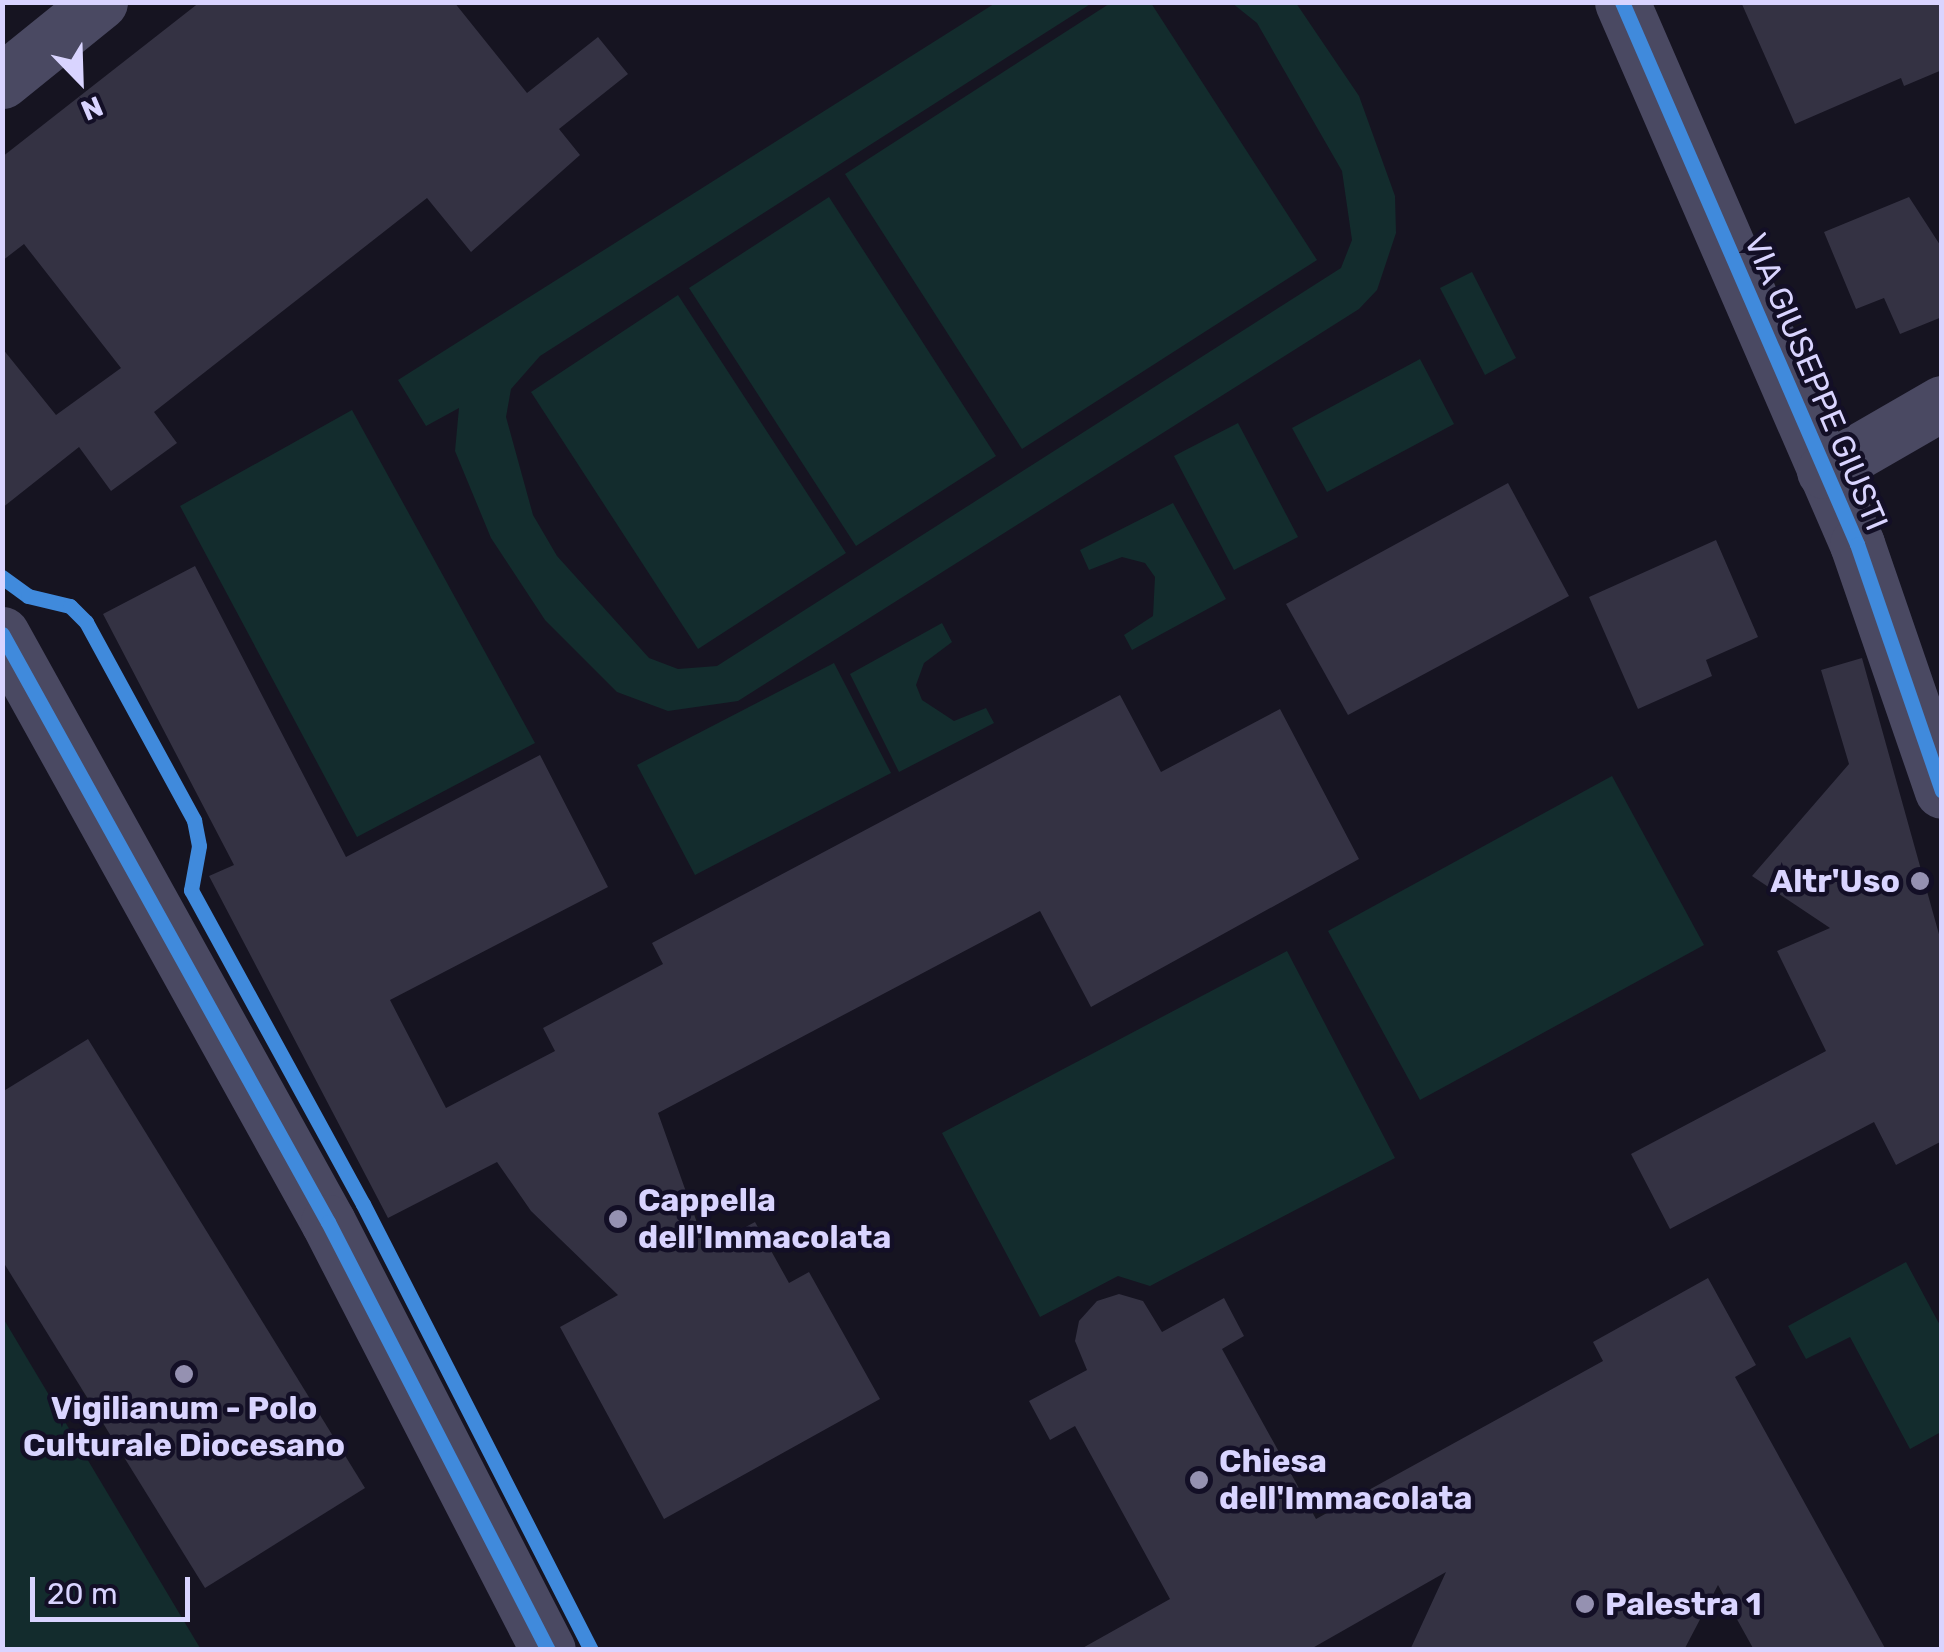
<!DOCTYPE html>
<style>
body{margin:0}
#map{position:relative;width:1944px;height:1652px;overflow:hidden;background:#161421;font-family:Rubik,sans-serif}
div>[style]{position:absolute}
.green>*{inset:0;background:#132c2d}
.building>*{inset:0;background:#343243}
.minor>*{height:55px;margin:-27.5px;padding:0 27.5px;transform-origin:27.5px;border-radius:27.5px;background:#4a4962}
.cycleway>*{height:15px;margin:-7.5px;padding:0 7.5px;transform-origin:7.5px;border-radius:7.5px;background:#408adc}
.dots>*{width:28px;height:28px;translate:-50% -50%;box-sizing:border-box;border:5px solid #130f26;border-radius:50%}
span{translate:-50% -50%;white-space:nowrap;text-align:center;line-height:1.15;-webkit-text-stroke:9px #130f26;paint-order:stroke}
.street-label{font-size:32px;color:#d9d4ff}
.poi-label{font-size:32px;color:#d9d4ff;font-weight:700}
.right{translate:-100% -50%;text-align:right}
.left{translate:0 -50%;text-align:left}
.frame{position:absolute;inset:0;border:5px solid #d9d4ff;pointer-events:none}
.north{position:absolute;left:30px;top:30px;width:100px;height:100px;-webkit-text-stroke:8px #130f26;paint-order:stroke;rotate:157deg;font-size:28px;font-weight:700;line-height:40px;text-align:center;color:#d9d4ff}
.north::after{content:'';display:block;margin:auto;width:35px;height:45px;background:#d9d4ff;clip-path:polygon(50% 0,100% 100%,50% 72%,0 100%)}
.scale{position:absolute;left:30px;top:1577px;width:160px;height:45px;box-sizing:border-box;border:5px solid #d9d4ff;border-top:0;padding-left:12px;font-size:30px;line-height:35px;white-space:nowrap;color:#d9d4ff;-webkit-text-stroke:8px #130f26;paint-order:stroke}
</style>
<div id="map">
<div class="green">
<i style="clip-path:polygon(997px 2px,1092px 3px,540px 356px,511px 389px,506px 417px,533px 515px,557px 556px,649px 658px,678px 669px,717px 666px,1341px 268px,1352px 240px,1342px 171px,1257px 23px,1232px 3px,1296px 3px,1359px 96px,1395px 196px,1396px 233px,1377px 290px,1359px 309px,738px 701px,668px 711px,617px 692px,545px 620px,491px 538px,455px 451px,459px 408px,426px 426px,398px 380px)"></i>
<i style="clip-path:polygon(1112px 2px,1151px 3px,1317px 260px,1022px 449px,845px 174px)"></i>
<i style="clip-path:polygon(829px 197px,996px 456px,856px 546px,689px 288px)"></i>
<i style="clip-path:polygon(1472px 272px,1516px 358px,1485px 375px,1440px 288px)"></i>
<i style="clip-path:polygon(678px 295px,846px 553px,698px 649px,531px 392px)"></i>
<i style="clip-path:polygon(1420px 359px,1454px 424px,1327px 492px,1292px 428px)"></i>
<i style="clip-path:polygon(352px 410px,535px 743px,357px 837px,180px 506px)"></i>
<i style="clip-path:polygon(1238px 423px,1298px 537px,1234px 570px,1174px 456px)"></i>
<i style="clip-path:polygon(1173px 503px,1226px 599px,1132px 650px,1124px 635px,1153px 616px,1155px 577px,1145px 563px,1122px 557px,1089px 570px,1080px 550px)"></i>
<i style="clip-path:polygon(942px 623px,952px 642px,924px 663px,916px 685px,922px 700px,954px 721px,986px 708px,994px 723px,899px 772px,850px 674px)"></i>
<i style="clip-path:polygon(834px 663px,891px 773px,695px 875px,637px 765px)"></i>
<i style="clip-path:polygon(1612px 776px,1704px 945px,1420px 1100px,1328px 931px)"></i>
<i style="clip-path:polygon(1287px 951px,1395px 1158px,1150px 1286px,1118px 1276px,1040px 1317px,942px 1133px)"></i>
<i style="clip-path:polygon(1906px 1262px,1942px 1329px,1941px 1432px,1910px 1449px,1850px 1337px,1806px 1359px,1788px 1326px)"></i>
<i style="clip-path:polygon(3px 1318px,200px 1648px,197px 1649px,3px 1649px)"></i>
</div>
<div class="building">
<i style="clip-path:polygon(200px 2px,454px 2px,527px 93px,598px 37px,628px 74px,559px 129px,580px 155px,471px 252px,427px 198px,154px 412px,177px 443px,111px 491px,79px 447px,2px 508px,2px 348px,56px 415px,121px 368px,24px 244px,2px 261px,2px 157px)"></i>
<i style="clip-path:polygon(1741px 2px,1942px 2px,1942px 70px,1904px 86px,1901px 78px,1795px 124px)"></i>
<i style="clip-path:polygon(1909px 197px,1942px 248px,1942px 317px,1900px 334px,1884px 298px,1856px 309px,1824px 232px)"></i>
<i style="clip-path:polygon(1508px 483px,1569px 596px,1348px 715px,1286px 604px)"></i>
<i style="clip-path:polygon(1716px 540px,1758px 637px,1706px 660px,1712px 676px,1638px 709px,1589px 597px)"></i>
<i style="clip-path:polygon(195px 566px,346px 857px,540px 755px,608px 887px,390px 1000px,446px 1108px,555px 1051px,543px 1028px,663px 964px,652px 943px,1120px 695px,1161px 772px,1280px 709px,1359px 859px,1091px 1007px,1040px 911px,658px 1113px,706px 1248px,755px 1222px,789px 1283px,809px 1272px,880px 1399px,664px 1519px,560px 1327px,618px 1295px,531px 1211px,497px 1162px,388px 1218px,209px 876px,234px 865px,103px 614px)"></i>
<i style="clip-path:polygon(1862px 658px,1942px 945px,1942px 1141px,1896px 1165px,1874px 1122px,1670px 1229px,1631px 1154px,1826px 1051px,1777px 951px,1830px 928px,1752px 876px,1849px 764px,1821px 670px)"></i>
<i style="clip-path:polygon(88px 1039px,365px 1488px,205px 1588px,2px 1260px,2px 1092px)"></i>
<i style="clip-path:polygon(1708px 1278px,1756px 1365px,1735px 1377px,1886px 1650px,1754px 1650px,1718px 1585px,1684px 1650px,1410px 1650px,1446px 1572px,1309px 1650px,1079px 1650px,1170px 1599px,1075px 1426px,1050px 1440px,1029px 1401px,1087px 1370px,1075px 1341px,1079px 1321px,1097px 1301px,1119px 1294px,1143px 1301px,1162px 1332px,1224px 1298px,1244px 1336px,1222px 1349px,1316px 1519px,1603px 1361px,1593px 1342px)"></i>
</div>
<div class="minor">
<i style="left:1622px;top:2px;width:591px;rotate:66.56deg"></i>
<i style="left:1857px;top:544px;width:261px;rotate:71deg"></i>
<i style="left:2px;top:81px;width:126px;rotate:-38.9deg"></i>
<i style="left:1824px;top:471px;width:136px;rotate:-30deg"></i>
<i style="left:2px;top:634px;width:672px;rotate:61deg"></i>
<i style="left:328px;top:1222px;width:481px;rotate:62.8deg"></i>
</div>
<div class="cycleway">
<i style="left:1622px;top:2px;width:591px;rotate:66.56deg"></i>
<i style="left:1857px;top:544px;width:261px;rotate:71deg"></i>
<i style="left:2px;top:577px;width:32px;rotate:36deg"></i>
<i style="left:28px;top:596px;width:43px;rotate:13.4deg"></i>
<i style="left:70px;top:606px;width:23px;rotate:45deg"></i>
<i style="left:86px;top:622px;width:226px;rotate:61.4deg"></i>
<i style="left:194px;top:820px;width:26px;rotate:79deg"></i>
<i style="left:199px;top:846px;width:45px;rotate:100.3deg"></i>
<i style="left:191px;top:890px;width:358px;rotate:61.3deg"></i>
<i style="left:363px;top:1204px;width:501px;rotate:62.92deg"></i>
<i style="left:2px;top:634px;width:672px;rotate:61deg"></i>
<i style="left:328px;top:1222px;width:481px;rotate:62.8deg"></i>
</div>
<div class="dots">
<i style="left:1920px;top:881px;background:#9591b1"></i>
<i style="left:618px;top:1219px;background:#9591b1"></i>
<i style="left:184px;top:1374px;background:#9591b1"></i>
<i style="left:1199px;top:1480px;background:#9591b1"></i>
<i style="left:1585px;top:1604px;background:#9591b1"></i>
</div>
<div class="street-label">
<span style="left:1816px;top:382px;rotate:67deg">VIA GIUSEPPE GIUSTI</span>
</div>
<div class="poi-label">
<span class="right" style="left:1900px;top:881px">Altr'Uso</span>
<span class="left" style="left:638px;top:1219px">Cappella<br>dell'Immacolata</span>
<span style="left:184px;top:1427px">Vigilianum - Polo<br>Culturale Diocesano</span>
<span class="left" style="left:1219px;top:1480px">Chiesa<br>dell'Immacolata</span>
<span class="left" style="left:1605px;top:1604px">Palestra 1</span>
</div>
<div class="frame"></div>
<div class="north">N</div>
<div class="scale">20 m</div>
</div>
